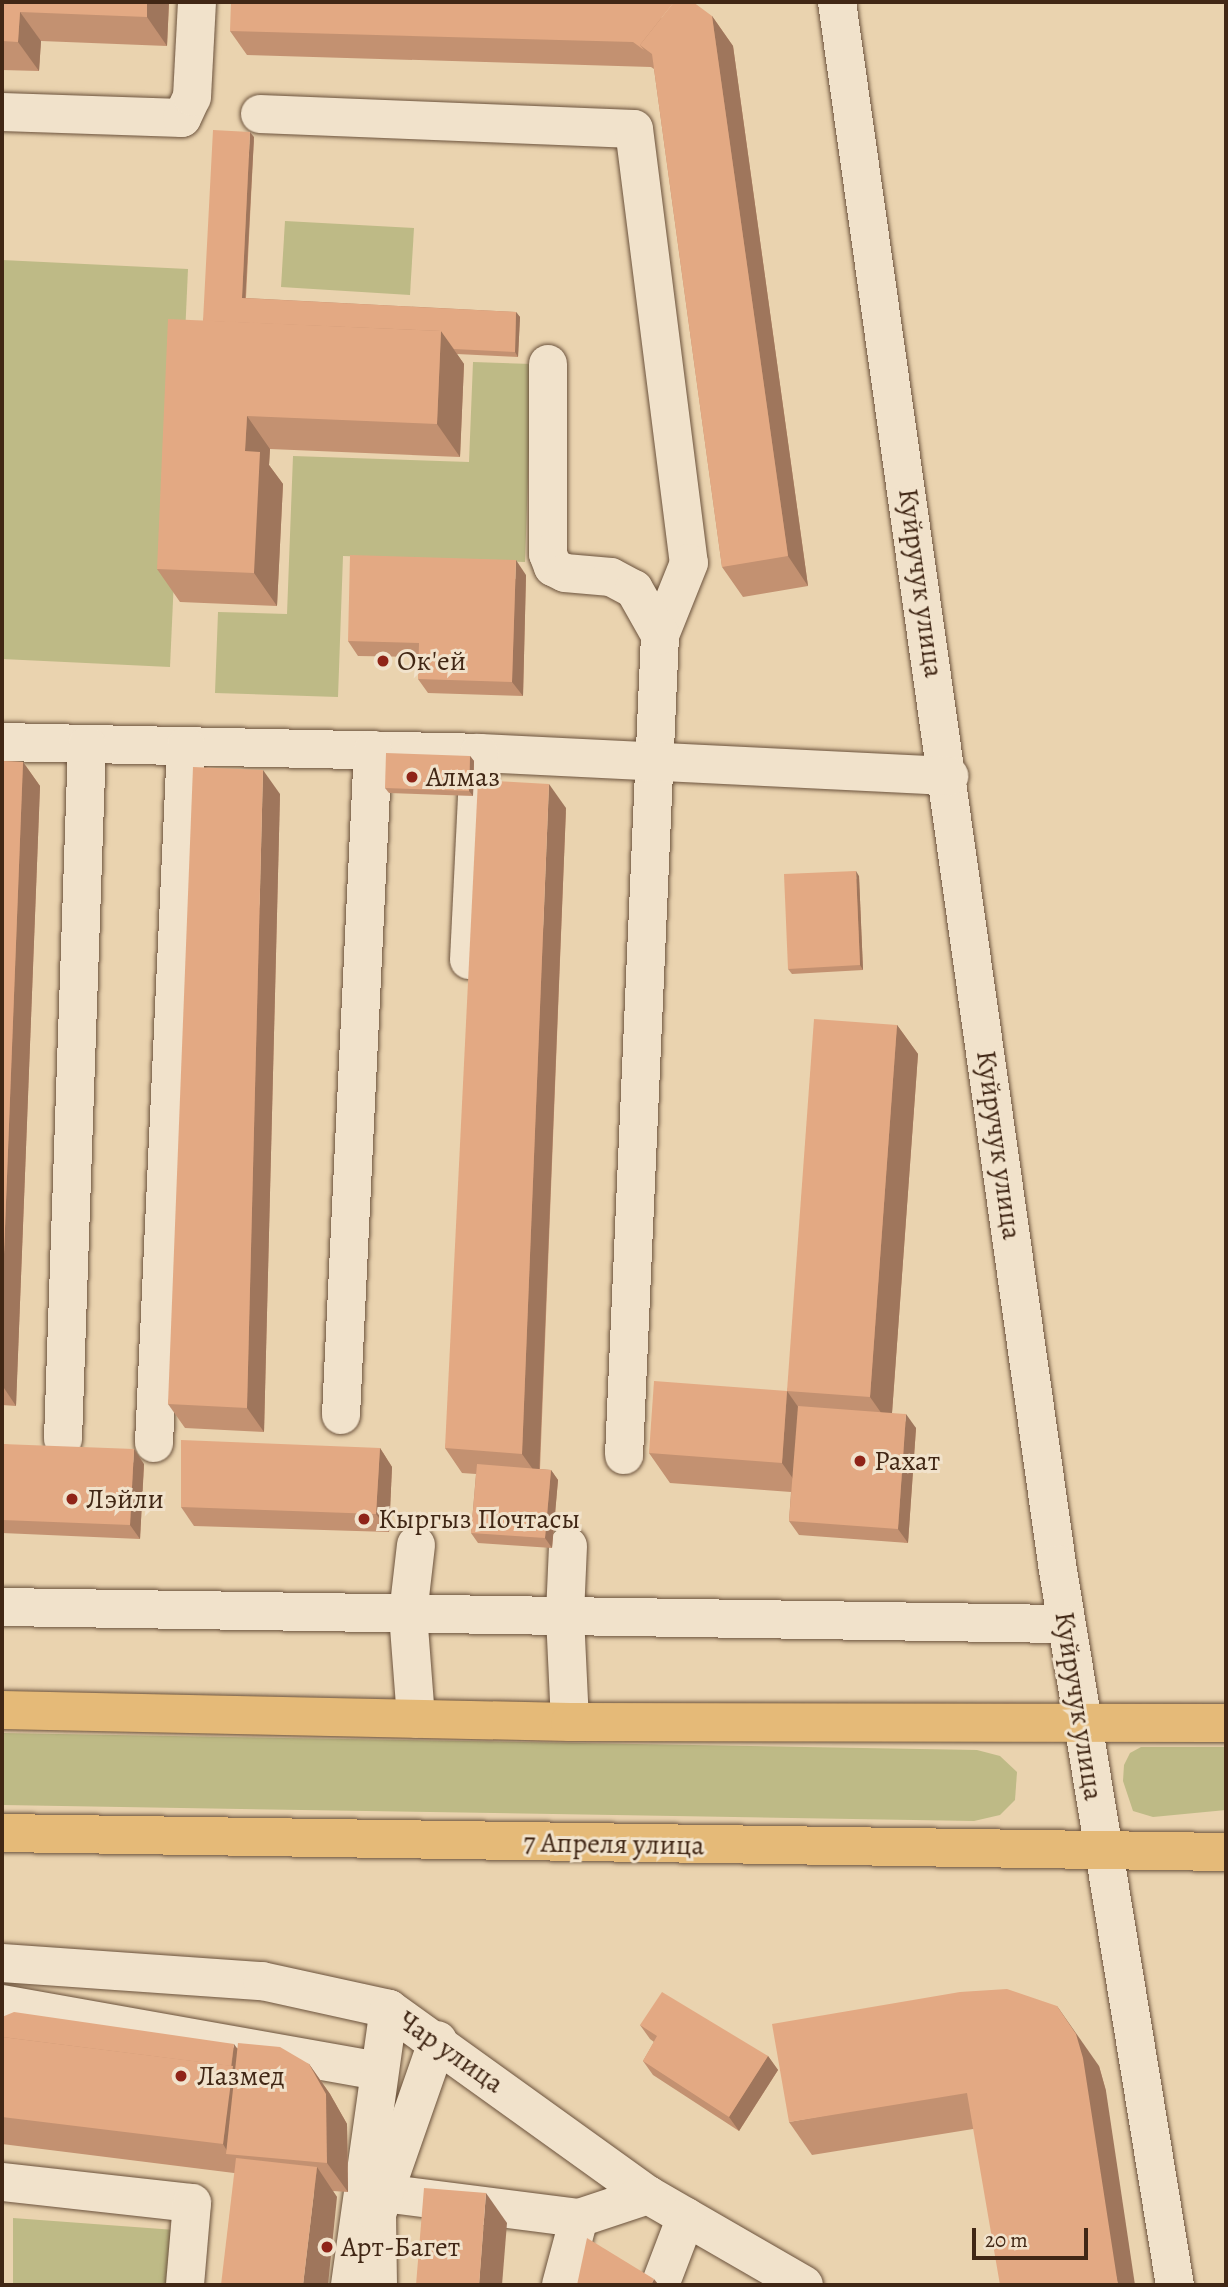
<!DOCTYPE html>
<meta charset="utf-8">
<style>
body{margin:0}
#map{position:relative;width:1228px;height:2287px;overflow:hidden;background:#ead3af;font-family:Alegreya,serif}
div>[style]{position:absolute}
.green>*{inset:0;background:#beba86}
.roads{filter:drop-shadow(0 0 2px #6b523c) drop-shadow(0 0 2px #6b523c)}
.minor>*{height:38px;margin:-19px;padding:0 19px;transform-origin:19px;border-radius:19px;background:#f1e2cb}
.major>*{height:38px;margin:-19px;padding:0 19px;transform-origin:19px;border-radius:19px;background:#e5ba78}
.wall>*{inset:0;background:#c39171}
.shaded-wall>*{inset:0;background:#9f765c}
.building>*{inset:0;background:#e3a983}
.dots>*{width:19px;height:19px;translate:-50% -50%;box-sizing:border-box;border:4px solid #f1e2cb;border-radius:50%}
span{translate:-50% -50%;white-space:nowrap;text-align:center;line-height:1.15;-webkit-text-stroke:6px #f1e2cb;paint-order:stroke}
.street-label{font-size:28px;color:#412715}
.poi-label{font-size:28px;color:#412715}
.left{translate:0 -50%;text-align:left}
.frame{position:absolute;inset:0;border:4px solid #412715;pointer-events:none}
.scale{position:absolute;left:972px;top:2228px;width:116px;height:32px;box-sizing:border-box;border:4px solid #412715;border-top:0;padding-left:9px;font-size:21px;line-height:24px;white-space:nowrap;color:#412715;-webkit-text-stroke:5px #f1e2cb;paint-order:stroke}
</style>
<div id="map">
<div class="green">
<i style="clip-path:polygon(285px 221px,414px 228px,410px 295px,281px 287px)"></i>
<i style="clip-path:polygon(2px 260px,188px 269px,170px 667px,2px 659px)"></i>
<i style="clip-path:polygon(473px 362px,532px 364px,525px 562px,343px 556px,338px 697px,215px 693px,218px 612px,287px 614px,293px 456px,469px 462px)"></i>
<i style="clip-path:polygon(2px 1733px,977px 1750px,1000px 1756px,1017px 1772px,1015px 1800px,1000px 1815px,974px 1821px,2px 1805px)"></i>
<i style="clip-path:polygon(1141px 1747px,1226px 1747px,1226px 1810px,1153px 1817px,1133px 1811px,1123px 1781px,1124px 1765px,1130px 1753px)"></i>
<i style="clip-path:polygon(13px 2218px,175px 2230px,172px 2285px,13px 2285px)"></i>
</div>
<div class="roads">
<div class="minor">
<i style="left:837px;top:2px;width:1577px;rotate:81.98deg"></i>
<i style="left:1057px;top:1564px;width:731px;rotate:80.71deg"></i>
<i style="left:2px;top:112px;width:180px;rotate:1.9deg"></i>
<i style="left:182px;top:118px;width:23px;rotate:-65deg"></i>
<i style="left:192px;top:97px;width:95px;rotate:-87deg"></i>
<i style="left:260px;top:114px;width:374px;rotate:2.3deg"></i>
<i style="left:634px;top:129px;width:437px;rotate:82.8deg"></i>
<i style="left:689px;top:563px;width:78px;rotate:111.9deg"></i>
<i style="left:660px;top:635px;width:821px;rotate:92.51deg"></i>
<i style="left:548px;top:364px;width:190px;rotate:90deg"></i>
<i style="left:548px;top:554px;width:14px;rotate:69deg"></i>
<i style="left:553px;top:567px;width:13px;rotate:27deg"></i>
<i style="left:565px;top:573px;width:46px;rotate:5deg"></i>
<i style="left:611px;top:577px;width:26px;rotate:28deg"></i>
<i style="left:634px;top:589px;width:53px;rotate:60.5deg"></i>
<i style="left:2px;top:742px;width:477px;rotate:1.3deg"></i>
<i style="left:479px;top:753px;width:471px;rotate:2.8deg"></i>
<i style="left:469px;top:960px;width:207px;rotate:-87.2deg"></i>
<i style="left:341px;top:1415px;width:666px;rotate:-87.25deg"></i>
<i style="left:63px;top:1439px;width:694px;rotate:-88.02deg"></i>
<i style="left:154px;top:1443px;width:698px;rotate:-87.37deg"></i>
<i style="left:416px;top:1545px;width:69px;rotate:96.6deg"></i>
<i style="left:408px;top:1614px;width:105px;rotate:85.6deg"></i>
<i style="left:568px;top:1546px;width:70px;rotate:92.5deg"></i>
<i style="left:565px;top:1616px;width:106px;rotate:87.3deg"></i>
<i style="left:2px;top:1607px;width:1064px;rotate:0.92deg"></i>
<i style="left:2px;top:1963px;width:261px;rotate:4deg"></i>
<i style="left:262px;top:1981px;width:130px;rotate:12.4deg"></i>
<i style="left:389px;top:2009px;width:319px;rotate:35.7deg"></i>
<i style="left:648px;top:2195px;width:180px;rotate:30deg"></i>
<i style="left:2px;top:2004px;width:382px;rotate:10.1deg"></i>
<i style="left:2px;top:2182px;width:191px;rotate:6.3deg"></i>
<i style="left:192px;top:2203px;width:82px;rotate:94.9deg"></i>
<i style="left:383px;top:2193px;width:198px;rotate:7.3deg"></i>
<i style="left:579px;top:2218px;width:73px;rotate:-18.4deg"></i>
<i style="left:350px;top:2285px;width:279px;rotate:-82deg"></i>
<i style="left:378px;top:2285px;width:71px;rotate:-90.8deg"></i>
<i style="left:377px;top:2214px;width:184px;rotate:-70.7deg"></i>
<i style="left:561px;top:2285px;width:69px;rotate:-75deg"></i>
<i style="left:660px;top:2285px;width:73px;rotate:-69.1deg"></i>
</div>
<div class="major">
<i style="left:2px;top:1710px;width:568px;rotate:1.21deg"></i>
<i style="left:570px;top:1722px;width:656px;rotate:0.09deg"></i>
<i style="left:2px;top:1833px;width:1224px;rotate:0.89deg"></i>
</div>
</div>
<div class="wall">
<i style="clip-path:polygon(2px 2px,169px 2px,167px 46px,41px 41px,39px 71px,2px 70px)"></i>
<i style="clip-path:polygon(712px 16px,733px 46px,808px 586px,743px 597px,722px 567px,654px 69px,651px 67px,247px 55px,230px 31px)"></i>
<i style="clip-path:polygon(254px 137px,246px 298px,516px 312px,520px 317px,518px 357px,457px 354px,464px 364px,460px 457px,270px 449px,269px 465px,283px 484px,277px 606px,180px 602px,157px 569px,203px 321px)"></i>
<i style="clip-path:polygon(526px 575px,523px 696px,428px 693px,418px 679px,419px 657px,358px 656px,348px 641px)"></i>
<i style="clip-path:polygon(470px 756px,474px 761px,473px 796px,389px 793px,385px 788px)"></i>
<i style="clip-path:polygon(2px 761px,23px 762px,40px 786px,16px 1406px,2px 1405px)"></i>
<i style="clip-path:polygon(280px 794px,264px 1432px,185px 1428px,168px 1404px)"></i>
<i style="clip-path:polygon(566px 808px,540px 1469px,551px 1470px,558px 1480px,552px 1548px,478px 1543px,471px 1533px,476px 1474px,462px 1473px,445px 1448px)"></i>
<i style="clip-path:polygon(859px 876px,863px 970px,792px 974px,788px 969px)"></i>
<i style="clip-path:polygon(897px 1025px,918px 1054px,892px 1413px,916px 1428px,908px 1543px,799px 1535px,789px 1521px,791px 1492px,670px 1483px,649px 1453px,787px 1391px)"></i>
<i style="clip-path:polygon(2px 1444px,144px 1464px,140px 1539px,2px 1533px)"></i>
<i style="clip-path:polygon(380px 1448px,392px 1467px,389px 1532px,194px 1526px,181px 1507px)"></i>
<i style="clip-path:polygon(2px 2017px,237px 2048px,309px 2064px,330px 2094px,347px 2124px,348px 2192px,333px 2191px,337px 2197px,234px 2173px,2px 2144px)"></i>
<i style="clip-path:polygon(640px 2025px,768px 2056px,778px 2070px,739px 2131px,653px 2075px,643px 2061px,654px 2042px,650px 2039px)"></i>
<i style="clip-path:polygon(1099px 2066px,1106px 2091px,973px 2129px,812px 2155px,789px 2122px)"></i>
</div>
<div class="shaded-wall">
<i style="clip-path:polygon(147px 2px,169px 2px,167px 46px,147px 17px)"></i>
<i style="clip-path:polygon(20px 12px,41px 41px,39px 71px,18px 42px)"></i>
<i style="clip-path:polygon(712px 16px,733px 46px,808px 586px,788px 556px)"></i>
<i style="clip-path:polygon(250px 132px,254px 137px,245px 303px,242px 298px)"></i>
<i style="clip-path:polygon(516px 312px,520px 317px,518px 357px,515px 352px)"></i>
<i style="clip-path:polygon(441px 331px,464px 364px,460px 457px,437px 424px)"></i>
<i style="clip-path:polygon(247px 416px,270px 449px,269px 465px,283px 484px,277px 606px,254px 573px,245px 451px)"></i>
<i style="clip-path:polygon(516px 560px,526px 575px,523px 696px,512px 682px)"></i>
<i style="clip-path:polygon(470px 756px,474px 761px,473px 796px,469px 791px)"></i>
<i style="clip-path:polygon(23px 762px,40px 786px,16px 1406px,2px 1385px,2px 1306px)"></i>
<i style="clip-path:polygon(263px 770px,280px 794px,264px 1432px,247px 1408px)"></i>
<i style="clip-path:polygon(549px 784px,566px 808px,539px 1478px,522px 1454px)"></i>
<i style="clip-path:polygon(856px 871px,859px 876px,863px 970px,860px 965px)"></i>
<i style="clip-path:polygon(897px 1025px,918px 1054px,891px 1427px,870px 1397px)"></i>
<i style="clip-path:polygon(787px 1391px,808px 1421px,803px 1493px,782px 1463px)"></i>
<i style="clip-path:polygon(906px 1414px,916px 1428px,908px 1543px,898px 1529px)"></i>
<i style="clip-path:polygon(380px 1448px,392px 1467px,389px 1532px,376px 1514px)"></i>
<i style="clip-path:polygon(134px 1449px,144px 1464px,140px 1539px,130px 1525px)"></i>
<i style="clip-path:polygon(551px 1470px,558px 1480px,552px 1548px,545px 1538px)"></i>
<i style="clip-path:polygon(1057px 2006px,1099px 2066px,1106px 2091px,1135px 2285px,1118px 2285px)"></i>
<i style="clip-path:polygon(234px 2044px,244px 2058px,229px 2154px,223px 2144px)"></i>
<i style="clip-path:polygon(768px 2056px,778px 2070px,739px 2131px,729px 2117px)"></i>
<i style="clip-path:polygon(309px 2064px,330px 2094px,347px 2124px,348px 2192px,327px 2163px)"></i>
<i style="clip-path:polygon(317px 2167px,337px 2197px,328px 2285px,303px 2285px)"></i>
<i style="clip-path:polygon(486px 2193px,507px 2223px,502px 2285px,479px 2285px)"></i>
<i style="clip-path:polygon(2px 2222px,3px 2223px,3px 2285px,2px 2285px)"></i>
<i style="clip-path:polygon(654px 2279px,658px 2284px,658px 2285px,651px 2285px)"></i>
</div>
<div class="building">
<i style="clip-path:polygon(2px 2px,147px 2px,147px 17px,20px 12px,18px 42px,2px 41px)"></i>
<i style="clip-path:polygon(231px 2px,674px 2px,640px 45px,644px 50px,633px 42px,230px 31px)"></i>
<i style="clip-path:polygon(674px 2px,693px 2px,712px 16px,788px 556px,722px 567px,652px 54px,640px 45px)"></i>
<i style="clip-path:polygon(213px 130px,250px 132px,242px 298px,516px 312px,515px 352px,454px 349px,441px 331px,203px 321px)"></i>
<i style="clip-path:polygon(168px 319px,441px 331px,437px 424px,247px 416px,245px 451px,260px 452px,254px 573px,157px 569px)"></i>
<i style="clip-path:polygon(350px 555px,516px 560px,512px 682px,418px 679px,419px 643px,348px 641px)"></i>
<i style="clip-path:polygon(386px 753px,470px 756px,469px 791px,385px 788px)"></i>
<i style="clip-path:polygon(2px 761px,23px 762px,2px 1306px)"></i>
<i style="clip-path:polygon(193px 767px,263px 770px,247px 1408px,168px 1404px)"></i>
<i style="clip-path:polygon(478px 780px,549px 784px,522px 1454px,445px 1448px)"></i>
<i style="clip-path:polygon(856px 871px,860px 965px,788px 969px,784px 874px)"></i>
<i style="clip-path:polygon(814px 1019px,897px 1025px,870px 1397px,787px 1391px)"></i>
<i style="clip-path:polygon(654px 1381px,787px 1391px,782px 1463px,649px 1453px)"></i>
<i style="clip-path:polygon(798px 1406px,906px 1414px,898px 1529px,789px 1521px)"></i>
<i style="clip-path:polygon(181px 1440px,380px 1448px,376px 1514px,181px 1507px)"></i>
<i style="clip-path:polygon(2px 1444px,134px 1449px,130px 1525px,2px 1520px)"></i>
<i style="clip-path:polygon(477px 1464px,551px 1470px,545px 1538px,471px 1533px)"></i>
<i style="clip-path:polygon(1007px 1989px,1057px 2006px,1076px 2034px,1083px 2058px,1118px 2285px,1000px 2285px,967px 2093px,789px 2122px,772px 2024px,960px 1992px)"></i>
<i style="clip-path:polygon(662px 1992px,768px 2056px,729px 2117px,643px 2061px,657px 2036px,640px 2025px)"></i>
<i style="clip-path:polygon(14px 2012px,234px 2044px,231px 2066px,2px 2037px,2px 2017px)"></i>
<i style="clip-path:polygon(2px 2037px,233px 2066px,223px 2144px,2px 2117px)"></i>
<i style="clip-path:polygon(238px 2043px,280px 2047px,309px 2064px,326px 2094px,327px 2163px,226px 2154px)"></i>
<i style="clip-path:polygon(236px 2158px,317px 2167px,303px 2285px,221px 2285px)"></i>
<i style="clip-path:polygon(424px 2188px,486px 2193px,479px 2285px,416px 2285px)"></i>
<i style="clip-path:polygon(587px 2238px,654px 2279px,651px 2285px,577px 2285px)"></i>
</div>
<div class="dots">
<i style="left:383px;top:661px;background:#8f2418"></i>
<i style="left:412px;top:777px;background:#8f2418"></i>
<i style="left:860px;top:1461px;background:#8f2418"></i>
<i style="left:72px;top:1499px;background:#8f2418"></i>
<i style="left:364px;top:1519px;background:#8f2418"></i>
<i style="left:181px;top:2076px;background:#8f2418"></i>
<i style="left:327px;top:2247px;background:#8f2418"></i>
</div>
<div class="street-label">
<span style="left:921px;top:583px;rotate:82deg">Куйручук улица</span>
<span style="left:999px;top:1145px;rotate:82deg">Куйручук улица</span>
<span style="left:1079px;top:1706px;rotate:81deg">Куйручук улица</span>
<span style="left:614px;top:1844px;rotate:1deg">7 Апреля улица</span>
<span style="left:451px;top:2052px;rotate:35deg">Чар улица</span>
</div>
<div class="poi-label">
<span class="left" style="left:397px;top:661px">Ок'ей</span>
<span class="left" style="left:426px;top:777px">Алмаз</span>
<span class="left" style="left:874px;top:1461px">Рахат</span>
<span class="left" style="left:86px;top:1499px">Лэйли</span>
<span class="left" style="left:378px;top:1519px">Кыргыз Почтасы</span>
<span class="left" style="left:197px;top:2076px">Лазмед</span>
<span class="left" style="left:341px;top:2247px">Арт-Багет</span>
</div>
<div class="frame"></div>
<div class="scale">20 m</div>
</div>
